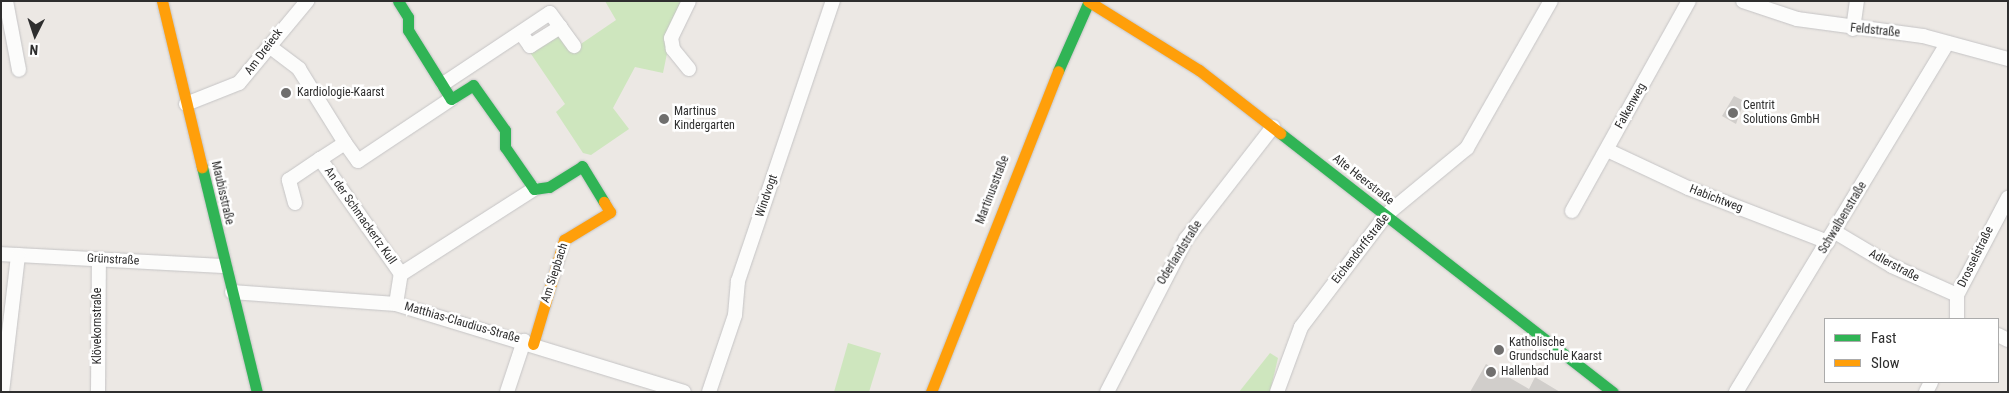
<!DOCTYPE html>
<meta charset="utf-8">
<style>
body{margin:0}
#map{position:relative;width:2009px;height:393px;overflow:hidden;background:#ece8e4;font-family:"Roboto Condensed",sans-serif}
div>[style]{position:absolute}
.green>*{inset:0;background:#cee6be}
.building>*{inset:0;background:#d1cecb}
.roads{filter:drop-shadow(0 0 1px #c5c4c5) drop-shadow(0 0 1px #c5c4c5)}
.street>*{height:14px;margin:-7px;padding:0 7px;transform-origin:7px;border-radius:7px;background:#fcfcfb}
.fast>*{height:11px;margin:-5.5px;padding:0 5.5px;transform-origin:5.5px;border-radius:5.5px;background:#30b455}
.slow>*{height:11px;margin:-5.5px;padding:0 5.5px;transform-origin:5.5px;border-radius:5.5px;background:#ff9f0a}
.dots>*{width:14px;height:14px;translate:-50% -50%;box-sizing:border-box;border:2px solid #fff;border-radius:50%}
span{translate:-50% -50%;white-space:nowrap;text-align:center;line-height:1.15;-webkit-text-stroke:5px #fff;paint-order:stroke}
.street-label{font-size:12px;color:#2e2e2e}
.poi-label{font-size:12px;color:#2e2e2e}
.left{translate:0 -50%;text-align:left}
.frame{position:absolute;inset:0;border:2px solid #2e2e2e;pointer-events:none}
.legend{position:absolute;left:1824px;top:318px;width:175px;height:65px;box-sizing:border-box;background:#fff;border:1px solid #ababab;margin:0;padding:6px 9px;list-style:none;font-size:15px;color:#2e2e2e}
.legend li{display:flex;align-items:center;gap:10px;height:25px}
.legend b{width:25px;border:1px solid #ababab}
.north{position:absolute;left:10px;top:10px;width:50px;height:50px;-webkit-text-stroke:4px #fff;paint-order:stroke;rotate:184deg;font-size:14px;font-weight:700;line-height:20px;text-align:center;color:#2e2e2e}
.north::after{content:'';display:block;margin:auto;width:18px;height:22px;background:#2e2e2e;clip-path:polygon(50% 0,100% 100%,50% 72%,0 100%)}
</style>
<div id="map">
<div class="green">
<i style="clip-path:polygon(605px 1px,685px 1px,672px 29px,663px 73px,635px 67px,613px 108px,629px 129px,591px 155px,583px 153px,556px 112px,565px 104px,529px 51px,559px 32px,572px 50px,616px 20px)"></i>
<i style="clip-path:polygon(848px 343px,881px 353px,869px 392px,834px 392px)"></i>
<i style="clip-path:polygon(1270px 353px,1278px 358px,1270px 392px,1239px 392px)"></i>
</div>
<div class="building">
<i style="clip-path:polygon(1734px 96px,1744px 101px,1736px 124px,1722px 116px)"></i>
<i style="clip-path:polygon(1486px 364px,1529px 389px,1535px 377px,1560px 392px,1470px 392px)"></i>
</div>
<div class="roads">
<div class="street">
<i style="left:6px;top:1px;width:70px;rotate:79.3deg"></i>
<i style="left:1743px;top:1px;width:57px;rotate:18.4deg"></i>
<i style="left:1797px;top:19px;width:127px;rotate:7.7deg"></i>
<i style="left:1923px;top:36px;width:88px;rotate:15.1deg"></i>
<i style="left:1853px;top:29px;width:28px;rotate:-82deg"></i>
<i style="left:521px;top:33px;width:16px;rotate:55deg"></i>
<i style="left:530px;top:46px;width:36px;rotate:-32deg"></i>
<i style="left:269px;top:46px;width:38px;rotate:37deg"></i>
<i style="left:299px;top:69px;width:87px;rotate:58.1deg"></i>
<i style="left:345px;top:143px;width:30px;rotate:147deg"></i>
<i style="left:320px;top:159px;width:141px;rotate:54.8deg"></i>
<i style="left:689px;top:69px;width:26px;rotate:-129deg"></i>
<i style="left:673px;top:49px;width:11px;rotate:-100deg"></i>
<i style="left:671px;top:38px;width:41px;rotate:-64.1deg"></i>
<i style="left:443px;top:84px;width:128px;rotate:-33.6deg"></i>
<i style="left:550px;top:13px;width:41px;rotate:54deg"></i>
<i style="left:186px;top:104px;width:57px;rotate:-21.6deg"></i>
<i style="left:239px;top:83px;width:107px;rotate:-50.3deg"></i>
<i style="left:345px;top:143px;width:22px;rotate:54deg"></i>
<i style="left:358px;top:161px;width:112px;rotate:-33.7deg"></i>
<i style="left:1607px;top:150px;width:89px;rotate:25.1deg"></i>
<i style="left:1688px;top:188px;width:150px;rotate:21.1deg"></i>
<i style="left:295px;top:203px;width:24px;rotate:-105deg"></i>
<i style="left:289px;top:180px;width:37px;rotate:-34deg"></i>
<i style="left:1572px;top:211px;width:240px;rotate:-60.9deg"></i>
<i style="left:1835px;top:232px;width:66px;rotate:30.8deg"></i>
<i style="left:1892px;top:266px;width:71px;rotate:24deg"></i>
<i style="left:1px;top:254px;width:224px;rotate:3.1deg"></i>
<i style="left:232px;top:292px;width:164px;rotate:4.2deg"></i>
<i style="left:396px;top:304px;width:301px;rotate:17deg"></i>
<i style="left:396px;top:304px;width:30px;rotate:-81deg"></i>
<i style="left:401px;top:274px;width:158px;rotate:-32.6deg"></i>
<i style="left:1957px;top:319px;width:24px;rotate:-90deg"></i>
<i style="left:1957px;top:295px;width:110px;rotate:-62.3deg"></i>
<i style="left:1998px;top:335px;width:11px;rotate:27deg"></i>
<i style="left:2px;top:392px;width:138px;rotate:-83.3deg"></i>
<i style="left:98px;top:392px;width:133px;rotate:-89.6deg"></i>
<i style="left:507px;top:392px;width:54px;rotate:-71.6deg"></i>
<i style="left:709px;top:392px;width:81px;rotate:-71.3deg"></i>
<i style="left:735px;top:315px;width:34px;rotate:-85deg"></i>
<i style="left:738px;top:281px;width:296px;rotate:-71.3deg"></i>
<i style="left:1107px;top:392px;width:172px;rotate:-62.7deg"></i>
<i style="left:1186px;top:239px;width:142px;rotate:-52.2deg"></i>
<i style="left:1277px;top:392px;width:69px;rotate:-69.7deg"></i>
<i style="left:1301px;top:327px;width:141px;rotate:-52.8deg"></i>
<i style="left:1386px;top:215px;width:105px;rotate:-39.6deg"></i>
<i style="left:1467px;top:148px;width:169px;rotate:-60.3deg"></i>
<i style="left:1736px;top:392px;width:408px;rotate:-58.8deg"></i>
<i style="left:1926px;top:392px;width:11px;rotate:-63deg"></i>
</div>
<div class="fast">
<i style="left:398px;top:1px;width:19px;rotate:58deg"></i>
<i style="left:408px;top:17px;width:13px;rotate:90deg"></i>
<i style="left:408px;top:30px;width:81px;rotate:58.1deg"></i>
<i style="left:451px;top:99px;width:26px;rotate:-32deg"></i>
<i style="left:473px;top:85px;width:55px;rotate:54.6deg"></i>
<i style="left:505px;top:130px;width:17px;rotate:90deg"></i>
<i style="left:505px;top:147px;width:51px;rotate:55.4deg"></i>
<i style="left:534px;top:189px;width:15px;rotate:-8deg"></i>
<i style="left:549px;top:187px;width:39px;rotate:-32deg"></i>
<i style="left:582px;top:166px;width:42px;rotate:58.6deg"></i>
<i style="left:1058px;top:71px;width:77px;rotate:-66.1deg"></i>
<i style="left:1280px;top:133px;width:422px;rotate:37.9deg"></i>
<i style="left:202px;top:167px;width:232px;rotate:76.3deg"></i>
</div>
<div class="slow">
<i style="left:162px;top:1px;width:171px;rotate:76.5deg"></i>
<i style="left:1088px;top:1px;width:131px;rotate:31.9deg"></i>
<i style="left:1199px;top:70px;width:103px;rotate:37.9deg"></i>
<i style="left:533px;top:344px;width:109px;rotate:-73.4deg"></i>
<i style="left:564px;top:240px;width:54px;rotate:-31.3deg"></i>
<i style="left:610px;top:212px;width:12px;rotate:-121deg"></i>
<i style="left:931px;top:392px;width:345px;rotate:-68.4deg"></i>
</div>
</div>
<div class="dots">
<i style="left:286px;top:93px;background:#706f6e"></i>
<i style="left:1733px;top:113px;background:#706f6e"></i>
<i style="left:664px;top:119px;background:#706f6e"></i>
<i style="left:1499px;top:350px;background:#706f6e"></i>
<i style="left:1491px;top:372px;background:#706f6e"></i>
</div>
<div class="street-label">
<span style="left:1875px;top:31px;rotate:6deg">Feldstraße</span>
<span style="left:264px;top:52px;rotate:-53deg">Am Dreieck</span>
<span style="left:1631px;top:106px;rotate:-61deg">Falkenweg</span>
<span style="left:1363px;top:180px;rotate:38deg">Alte Heerstraße</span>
<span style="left:993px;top:190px;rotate:-69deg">Martinusstraße</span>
<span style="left:222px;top:193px;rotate:77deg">Maubisstraße</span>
<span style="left:767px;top:196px;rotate:-71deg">Windvogt</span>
<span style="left:1716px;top:199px;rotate:21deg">Habichtweg</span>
<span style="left:360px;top:216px;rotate:55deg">An der Schmackertz Kull</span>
<span style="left:1843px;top:218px;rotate:-59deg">Schwalbenstraße</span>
<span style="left:1361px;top:249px;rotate:-52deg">Eichendorffstraße</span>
<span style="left:1180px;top:253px;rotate:-58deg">Oderlandstraße</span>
<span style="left:1976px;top:257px;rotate:-64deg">Drosselstraße</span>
<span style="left:113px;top:260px;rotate:3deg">Grünstraße</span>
<span style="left:1894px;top:266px;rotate:28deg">Adlerstraße</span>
<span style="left:555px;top:273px;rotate:-72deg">Am Siepbach</span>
<span style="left:462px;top:323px;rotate:16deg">Matthias-Claudius-Straße</span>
<span style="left:98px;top:326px;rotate:-90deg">Klövekornstraße</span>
</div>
<div class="poi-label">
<span class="left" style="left:297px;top:93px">Kardiologie-Kaarst</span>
<span class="left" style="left:1743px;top:113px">Centrit<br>Solutions GmbH</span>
<span class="left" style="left:674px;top:119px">Martinus<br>Kindergarten</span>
<span class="left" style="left:1509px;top:350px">Katholische<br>Grundschule Kaarst</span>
<span class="left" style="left:1501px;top:372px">Hallenbad</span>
</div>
<div class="frame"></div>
<ul class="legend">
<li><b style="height:6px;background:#30b455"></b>Fast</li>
<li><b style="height:6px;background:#ff9f0a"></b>Slow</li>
</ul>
<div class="north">N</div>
</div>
